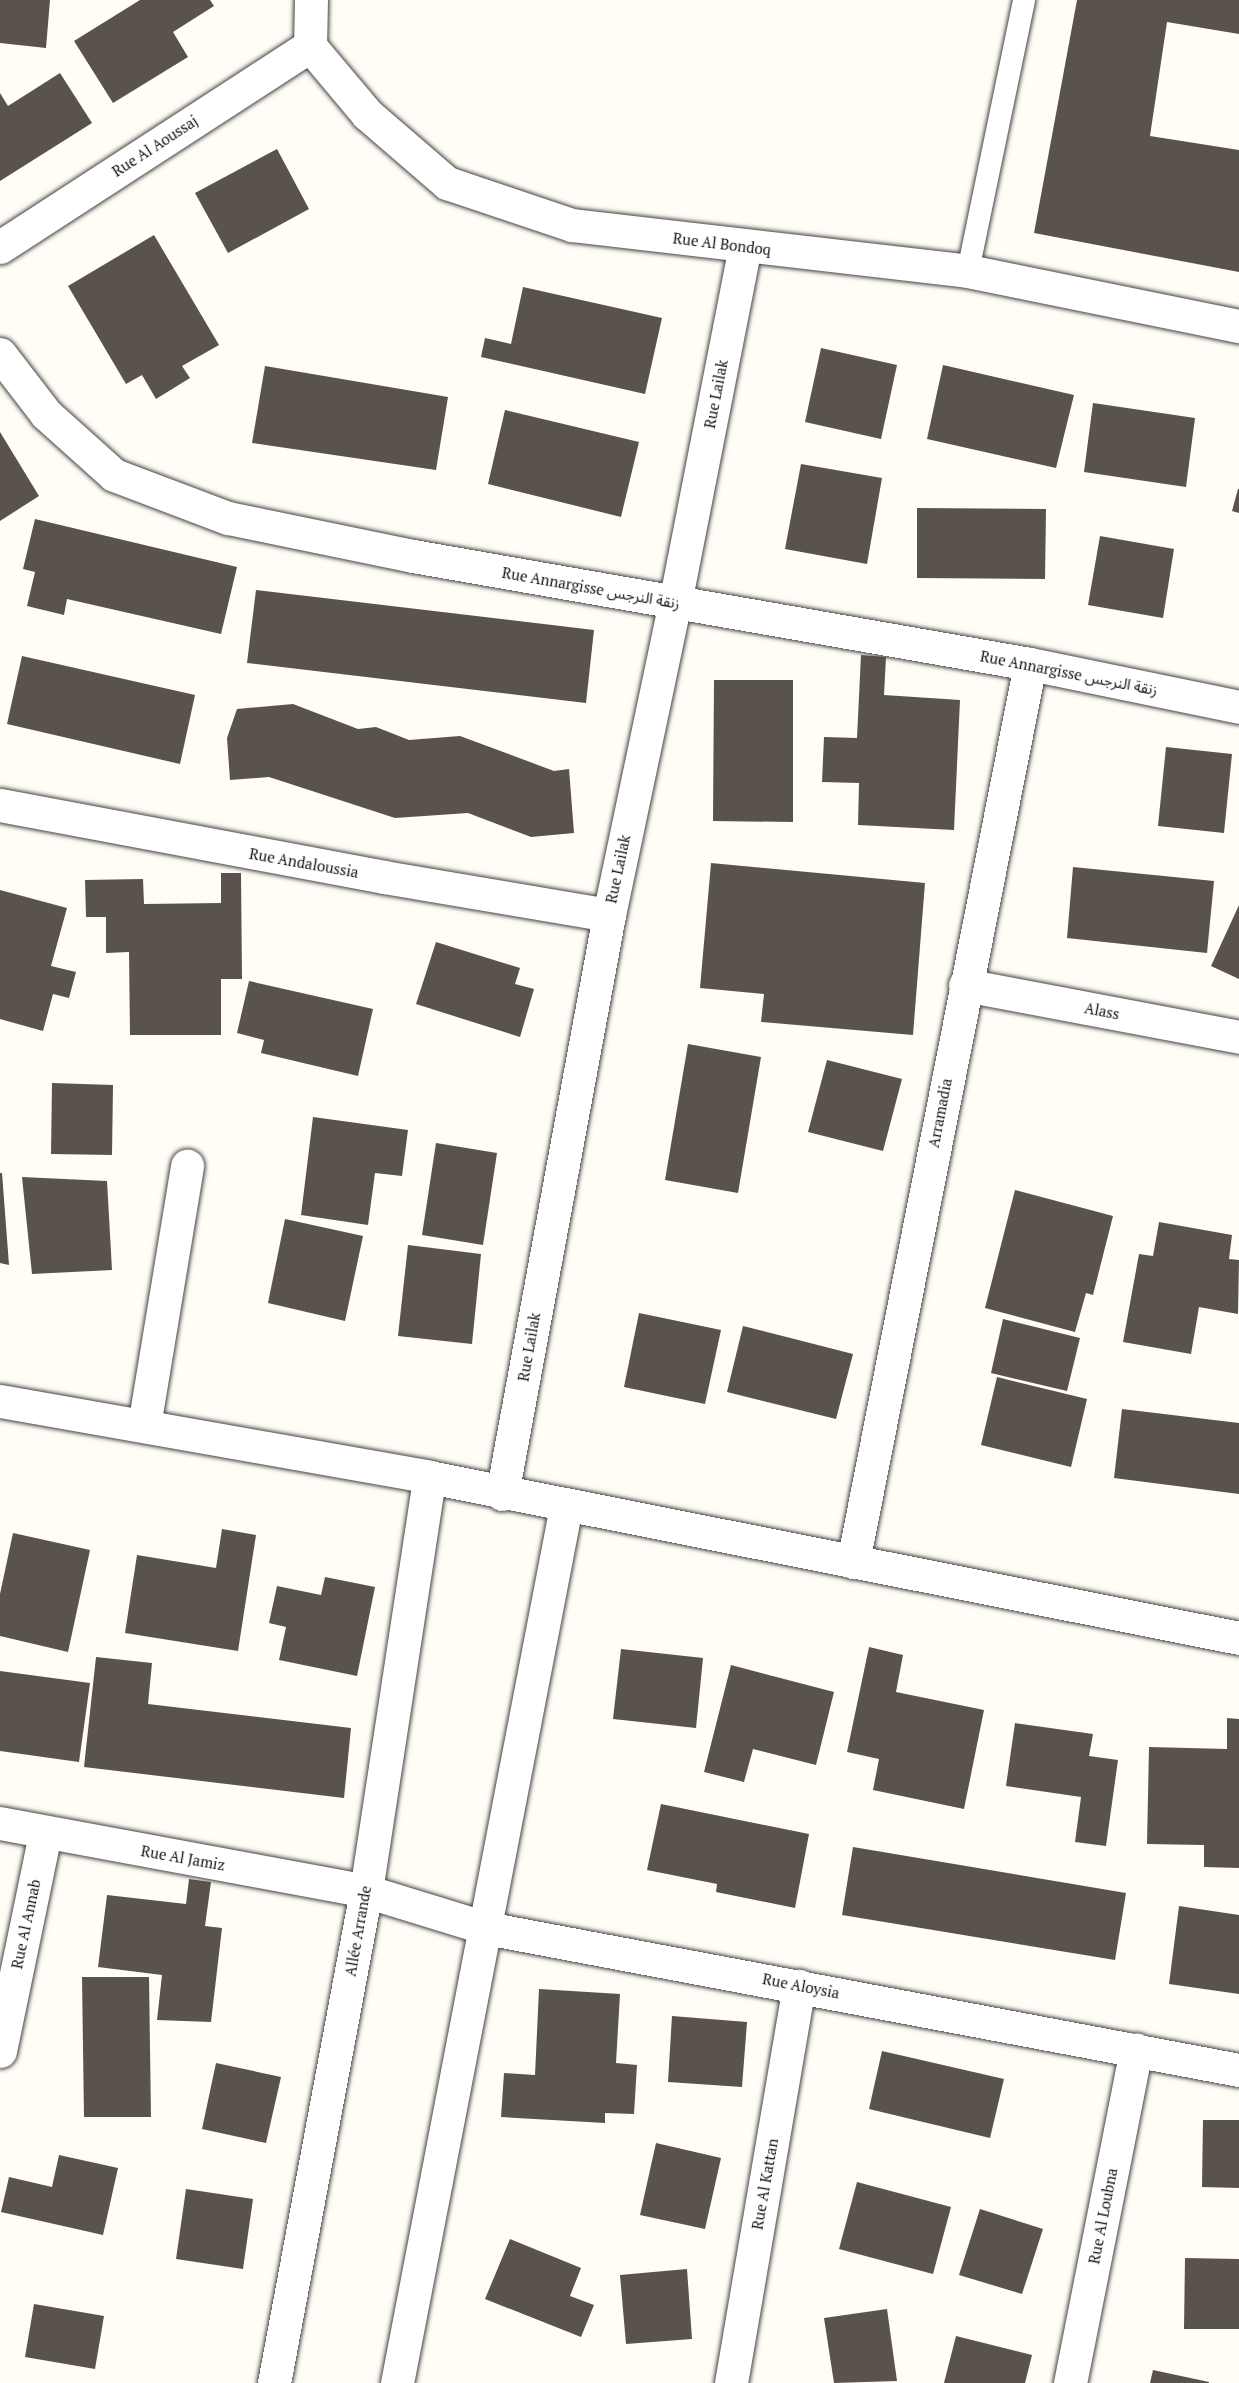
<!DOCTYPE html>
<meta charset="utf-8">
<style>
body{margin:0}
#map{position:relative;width:1239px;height:2383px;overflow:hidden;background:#fffdf5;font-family:"PT Serif","Noto Sans Arabic",serif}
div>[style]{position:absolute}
.building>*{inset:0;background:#5a524d}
.roads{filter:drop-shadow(0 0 2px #444) drop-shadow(0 0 2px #444)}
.service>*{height:22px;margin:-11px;padding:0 11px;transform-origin:11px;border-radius:11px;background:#fff}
.minor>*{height:33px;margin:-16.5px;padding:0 16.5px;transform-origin:16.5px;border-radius:16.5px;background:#fff}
.tertiary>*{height:33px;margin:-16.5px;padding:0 16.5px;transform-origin:16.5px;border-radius:16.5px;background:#fff}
span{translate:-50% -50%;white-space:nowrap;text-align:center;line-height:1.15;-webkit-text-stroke:6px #fff;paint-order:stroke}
.street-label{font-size:15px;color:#111}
</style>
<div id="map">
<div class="building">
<i style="clip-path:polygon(0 0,50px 0,46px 48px,0 43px)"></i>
<i style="clip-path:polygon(140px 0,210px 0,214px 6px,173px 32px,188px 57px,113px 103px,74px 41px)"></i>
<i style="clip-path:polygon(1077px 0,1239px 0,1239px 34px,1167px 22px,1150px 136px,1239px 150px,1239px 272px,1034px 233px)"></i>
<i style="clip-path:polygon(60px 73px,92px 123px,0 181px,0 93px,8px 106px)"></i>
<i style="clip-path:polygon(277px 149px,309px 209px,228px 253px,195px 193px)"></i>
<i style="clip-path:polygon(154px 235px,219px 345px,182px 366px,190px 378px,156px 399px,142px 375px,126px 384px,68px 286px)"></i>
<i style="clip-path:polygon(523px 287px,662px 318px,645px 394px,481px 357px,485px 338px,511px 344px)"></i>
<i style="clip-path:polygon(821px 348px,897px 365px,881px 439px,805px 422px)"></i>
<i style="clip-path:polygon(943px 365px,1074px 395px,1056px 468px,927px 439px)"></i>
<i style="clip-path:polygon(265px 366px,448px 397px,436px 470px,252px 443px)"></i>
<i style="clip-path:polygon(1093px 403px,1195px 418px,1186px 487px,1084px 472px)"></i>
<i style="clip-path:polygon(505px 410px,639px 442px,621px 517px,488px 484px)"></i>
<i style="clip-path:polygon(0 432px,39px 496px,0 521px)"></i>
<i style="clip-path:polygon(801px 464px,882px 478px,867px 564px,785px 549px)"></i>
<i style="clip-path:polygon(1238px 489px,1239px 489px,1239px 513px,1232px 511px)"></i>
<i style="clip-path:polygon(917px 508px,1046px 509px,1045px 579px,917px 578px)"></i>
<i style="clip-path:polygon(35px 519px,237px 567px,221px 634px,67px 599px,64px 615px,27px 606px,35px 572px,23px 569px)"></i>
<i style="clip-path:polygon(1100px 536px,1174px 549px,1163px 618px,1088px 605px)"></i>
<i style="clip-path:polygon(256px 590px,594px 630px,586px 703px,247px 663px)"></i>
<i style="clip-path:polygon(861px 655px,886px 657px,884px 695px,960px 700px,954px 830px,858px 825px,859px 783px,822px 782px,824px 737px,857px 738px)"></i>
<i style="clip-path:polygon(22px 656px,195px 695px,180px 764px,7px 724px)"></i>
<i style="clip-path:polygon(714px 680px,793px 680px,793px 822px,713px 821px)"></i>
<i style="clip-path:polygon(293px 704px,358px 729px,376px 727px,409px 740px,460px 736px,554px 771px,569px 769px,574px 833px,531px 837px,468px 813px,395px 818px,269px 777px,230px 780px,227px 738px,237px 709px)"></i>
<i style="clip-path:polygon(1166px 747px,1232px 754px,1224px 833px,1158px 826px)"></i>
<i style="clip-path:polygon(711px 863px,925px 883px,913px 1035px,761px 1022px,764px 994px,700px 988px)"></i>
<i style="clip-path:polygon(1073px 867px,1214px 881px,1207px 953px,1067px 938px)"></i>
<i style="clip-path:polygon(221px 873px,241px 873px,242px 979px,221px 979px,221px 1035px,130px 1035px,129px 952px,106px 953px,106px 917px,86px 917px,85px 880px,143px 879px,144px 904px,221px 903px)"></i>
<i style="clip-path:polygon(0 890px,67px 908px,51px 966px,76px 972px,69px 998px,53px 994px,43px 1031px,0 1019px)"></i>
<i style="clip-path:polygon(1239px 905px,1239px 979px,1211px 966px)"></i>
<i style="clip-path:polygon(436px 942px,520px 968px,515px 984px,534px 989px,520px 1037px,416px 1004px)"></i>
<i style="clip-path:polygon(249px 981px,373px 1009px,358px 1076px,261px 1053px,264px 1040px,237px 1033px)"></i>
<i style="clip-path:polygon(688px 1044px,761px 1057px,738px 1193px,665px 1180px)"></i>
<i style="clip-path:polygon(827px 1060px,902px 1079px,883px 1151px,808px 1132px)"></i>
<i style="clip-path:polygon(52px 1083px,113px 1085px,112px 1155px,51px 1154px)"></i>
<i style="clip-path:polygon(313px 1117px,408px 1130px,402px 1176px,375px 1173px,368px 1225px,301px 1215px)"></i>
<i style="clip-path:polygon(436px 1143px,497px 1153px,483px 1245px,422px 1235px)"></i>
<i style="clip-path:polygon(0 1173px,2px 1173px,9px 1265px,0 1263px)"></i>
<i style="clip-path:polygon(22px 1177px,107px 1181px,112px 1270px,32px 1274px)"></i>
<i style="clip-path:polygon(1015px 1190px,1113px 1216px,1093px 1295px,1086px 1293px,1075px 1332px,985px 1308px)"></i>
<i style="clip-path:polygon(285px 1219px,363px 1236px,345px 1321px,268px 1303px)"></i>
<i style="clip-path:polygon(1159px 1222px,1232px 1235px,1229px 1259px,1239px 1260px,1238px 1314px,1199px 1307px,1191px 1354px,1123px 1342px,1139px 1254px,1153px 1256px)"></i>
<i style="clip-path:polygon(408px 1245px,481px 1254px,472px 1344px,398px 1336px)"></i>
<i style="clip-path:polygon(639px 1313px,721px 1330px,705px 1404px,624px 1387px)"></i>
<i style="clip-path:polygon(1003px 1319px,1080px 1338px,1067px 1391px,991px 1373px)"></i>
<i style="clip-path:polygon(743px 1326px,853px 1354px,836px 1419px,727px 1392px)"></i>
<i style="clip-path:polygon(997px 1377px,1087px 1399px,1071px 1467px,981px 1445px)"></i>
<i style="clip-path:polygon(1122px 1409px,1239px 1423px,1239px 1494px,1114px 1478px)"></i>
<i style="clip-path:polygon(222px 1529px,256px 1535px,238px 1651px,125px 1633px,137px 1555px,216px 1568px)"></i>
<i style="clip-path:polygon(13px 1533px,90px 1550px,68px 1652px,0 1636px,0 1594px)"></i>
<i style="clip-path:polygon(325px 1577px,375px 1587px,357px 1676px,279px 1660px,286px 1627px,269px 1623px,277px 1586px,321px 1595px)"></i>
<i style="clip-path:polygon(869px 1647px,903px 1655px,896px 1692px,984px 1710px,964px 1809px,873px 1790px,879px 1759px,847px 1752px)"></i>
<i style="clip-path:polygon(621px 1649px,703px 1658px,696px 1728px,613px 1719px)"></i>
<i style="clip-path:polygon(96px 1657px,152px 1663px,148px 1704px,351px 1728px,344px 1798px,84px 1767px)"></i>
<i style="clip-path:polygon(731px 1665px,834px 1692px,816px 1765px,753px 1749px,744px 1782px,704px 1772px)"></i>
<i style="clip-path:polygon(0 1671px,90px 1683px,79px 1762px,0 1751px)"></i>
<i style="clip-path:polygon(1227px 1718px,1239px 1719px,1239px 1868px,1204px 1867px,1204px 1845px,1147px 1844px,1149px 1747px,1227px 1749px)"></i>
<i style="clip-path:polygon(1015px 1723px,1093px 1734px,1089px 1756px,1118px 1760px,1106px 1846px,1075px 1842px,1081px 1797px,1006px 1786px)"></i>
<i style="clip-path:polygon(661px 1804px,809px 1834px,795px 1908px,716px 1892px,717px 1884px,647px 1870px)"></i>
<i style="clip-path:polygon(853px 1847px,1126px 1893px,1115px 1960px,842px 1915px)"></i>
<i style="clip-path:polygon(189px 1879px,211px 1882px,205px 1926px,222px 1928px,211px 2022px,157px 2020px,162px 1975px,98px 1967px,107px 1895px,186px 1904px)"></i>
<i style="clip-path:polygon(1179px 1906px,1239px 1915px,1239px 1994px,1169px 1984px)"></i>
<i style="clip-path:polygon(82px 1977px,149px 1977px,151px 2117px,84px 2117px)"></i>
<i style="clip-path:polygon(539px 1989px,620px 1994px,616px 2063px,637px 2065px,634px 2114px,605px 2113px,605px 2123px,501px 2117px,504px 2073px,535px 2075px)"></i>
<i style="clip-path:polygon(672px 2016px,747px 2022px,742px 2087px,668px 2082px)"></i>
<i style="clip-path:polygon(882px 2051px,1004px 2079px,990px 2138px,869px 2109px)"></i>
<i style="clip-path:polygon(216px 2063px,281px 2077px,266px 2143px,202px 2129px)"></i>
<i style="clip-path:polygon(1203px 2120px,1239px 2120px,1239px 2188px,1202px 2187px)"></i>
<i style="clip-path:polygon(656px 2143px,721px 2158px,705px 2229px,640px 2215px)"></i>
<i style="clip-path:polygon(59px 2155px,118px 2168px,103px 2235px,1px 2212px,9px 2177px,52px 2187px)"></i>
<i style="clip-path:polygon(857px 2182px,951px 2207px,933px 2274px,839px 2249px)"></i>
<i style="clip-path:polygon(186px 2189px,253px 2199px,243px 2269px,176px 2259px)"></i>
<i style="clip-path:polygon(980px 2209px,1043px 2229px,1022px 2294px,959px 2275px)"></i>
<i style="clip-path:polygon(510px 2239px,581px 2268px,570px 2296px,594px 2305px,581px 2337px,485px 2299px)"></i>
<i style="clip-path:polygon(1185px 2258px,1239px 2259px,1239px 2329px,1184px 2329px)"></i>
<i style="clip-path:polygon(687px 2269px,692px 2339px,626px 2344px,620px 2275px)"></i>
<i style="clip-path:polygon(34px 2304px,104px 2316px,95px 2369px,25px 2357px)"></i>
<i style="clip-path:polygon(887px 2309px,897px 2381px,834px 2383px,824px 2318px)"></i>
<i style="clip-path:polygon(956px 2336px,1032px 2355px,1025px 2383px,944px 2383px)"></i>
<i style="clip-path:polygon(1153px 2370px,1209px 2382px,1209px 2383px,1150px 2383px)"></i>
</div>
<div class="roads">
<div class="service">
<i style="left:968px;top:271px;width:277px;rotate:-78.3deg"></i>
</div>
<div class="minor">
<i style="left:311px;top:0;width:46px;rotate:91.2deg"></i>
<i style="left:310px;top:46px;width:89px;rotate:50deg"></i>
<i style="left:367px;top:114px;width:106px;rotate:40.8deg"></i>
<i style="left:447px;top:183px;width:132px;rotate:18.6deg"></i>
<i style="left:572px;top:225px;width:399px;rotate:6.6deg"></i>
<i style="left:968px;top:271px;width:277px;rotate:11.5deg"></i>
<i style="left:0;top:247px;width:369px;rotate:-33deg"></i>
<i style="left:0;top:354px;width:76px;rotate:52.5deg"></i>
<i style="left:46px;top:414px;width:91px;rotate:41.9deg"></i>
<i style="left:114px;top:475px;width:122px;rotate:20.7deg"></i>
<i style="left:228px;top:518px;width:189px;rotate:11.6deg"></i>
<i style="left:413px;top:556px;width:626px;rotate:9.93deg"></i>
<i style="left:1030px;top:664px;width:213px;rotate:11.6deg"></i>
<i style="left:0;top:805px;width:391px;rotate:10.6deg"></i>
<i style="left:384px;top:877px;width:228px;rotate:9.6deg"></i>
<i style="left:965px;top:985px;width:279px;rotate:10.7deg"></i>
<i style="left:144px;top:1426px;width:264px;rotate:-80.6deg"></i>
<i style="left:502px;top:1494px;width:589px;rotate:-79.53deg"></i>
<i style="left:609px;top:915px;width:319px;rotate:-78.1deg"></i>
<i style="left:675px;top:603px;width:363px;rotate:-78.9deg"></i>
<i style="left:853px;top:1562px;width:915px;rotate:-78.85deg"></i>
<i style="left:0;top:1823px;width:372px;rotate:10.5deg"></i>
<i style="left:366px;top:1891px;width:126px;rotate:17.1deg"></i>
<i style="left:486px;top:1928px;width:766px;rotate:10.68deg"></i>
<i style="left:0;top:2051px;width:223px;rotate:-78.3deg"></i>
<i style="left:274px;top:2383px;width:501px;rotate:-79.41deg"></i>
<i style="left:366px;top:1891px;width:419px;rotate:-81.3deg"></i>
<i style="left:397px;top:2383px;width:893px;rotate:-79.09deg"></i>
<i style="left:731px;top:2383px;width:403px;rotate:-80.3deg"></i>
<i style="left:1070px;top:2383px;width:340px;rotate:-78.8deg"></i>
</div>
<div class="tertiary">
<i style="left:0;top:1401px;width:436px;rotate:10deg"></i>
<i style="left:429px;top:1477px;width:826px;rotate:11.24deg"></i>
</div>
</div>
<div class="street-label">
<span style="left:155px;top:146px;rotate:-33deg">Rue Al Aoussaj</span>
<span style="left:722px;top:244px;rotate:7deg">Rue Al Bondoq</span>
<span style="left:716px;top:394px;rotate:-79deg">Rue Lailak</span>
<span style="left:591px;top:588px;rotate:10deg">Rue Annargisse زنقة النرجس</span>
<span style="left:1069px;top:673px;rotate:11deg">Rue Annargisse زنقة النرجس</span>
<span style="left:304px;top:863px;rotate:10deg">Rue Andaloussia</span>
<span style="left:618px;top:869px;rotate:-78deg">Rue Lailak</span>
<span style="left:1102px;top:1011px;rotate:11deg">Alass</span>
<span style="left:940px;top:1113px;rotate:-79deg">Arramadia</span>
<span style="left:529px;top:1347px;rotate:-80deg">Rue Lailak</span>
<span style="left:183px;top:1858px;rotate:10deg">Rue Al Jamiz</span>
<span style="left:26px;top:1924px;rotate:-78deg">Rue Al Annab</span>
<span style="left:358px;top:1931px;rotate:-80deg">Allée Arrande</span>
<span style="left:801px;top:1986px;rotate:11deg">Rue Aloysia</span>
<span style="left:765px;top:2184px;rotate:-80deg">Rue Al Kattan</span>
<span style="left:1103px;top:2216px;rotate:-79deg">Rue Al Loubna</span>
</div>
</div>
